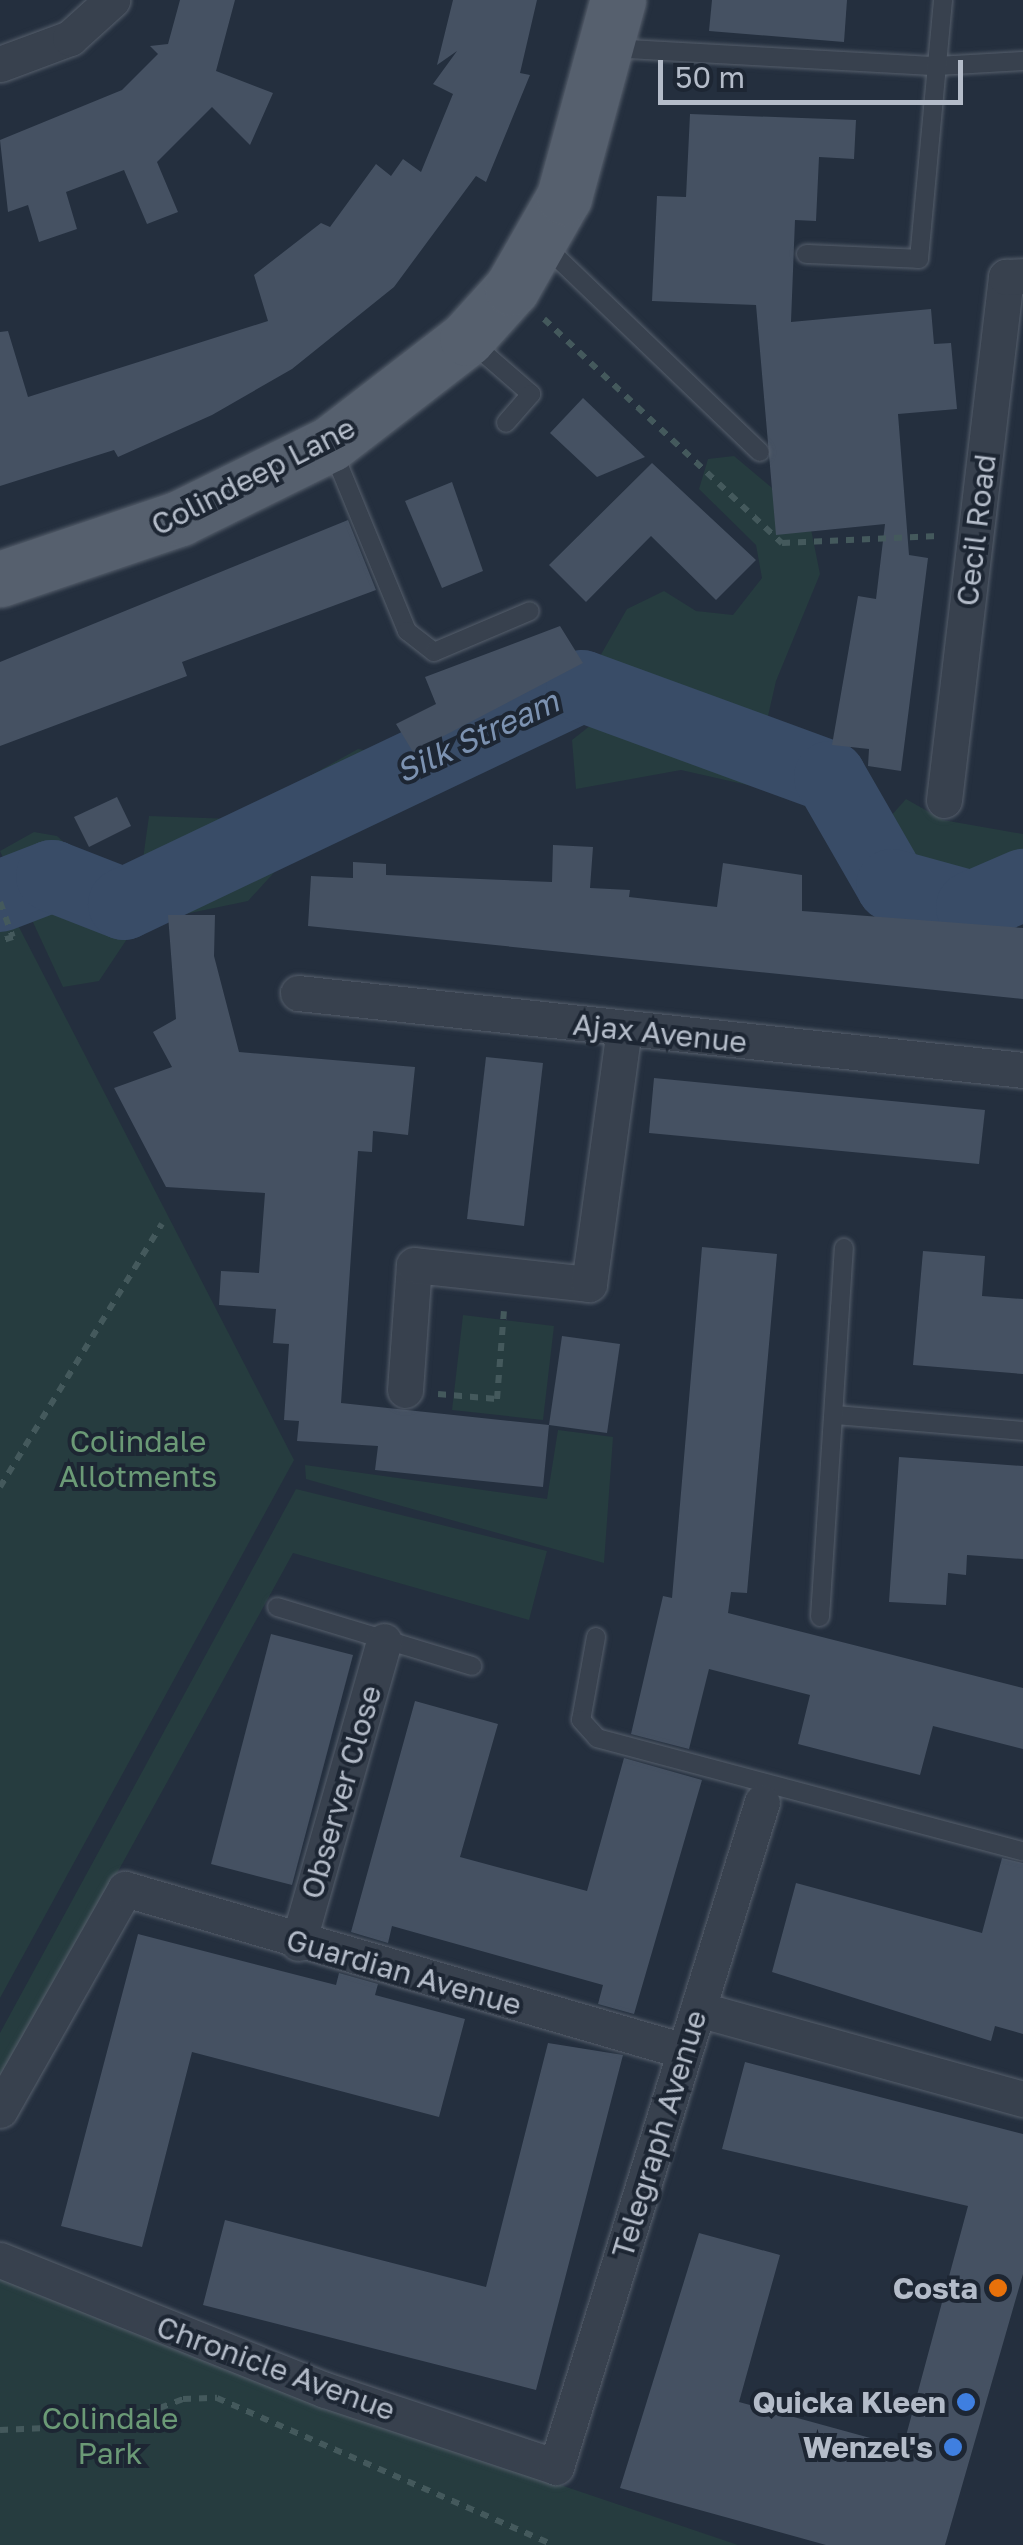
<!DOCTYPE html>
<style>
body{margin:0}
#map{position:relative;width:1023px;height:2545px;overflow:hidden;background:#242f3e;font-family:"Golos Text",sans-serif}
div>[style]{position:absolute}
.green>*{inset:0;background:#263c3f}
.river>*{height:72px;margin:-36px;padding:0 36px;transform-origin:36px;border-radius:36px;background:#394c67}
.building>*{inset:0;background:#455162}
.path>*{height:6px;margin-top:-3px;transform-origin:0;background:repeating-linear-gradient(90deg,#44595c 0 8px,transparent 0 16px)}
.roads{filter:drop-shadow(0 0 2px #565f6c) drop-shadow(0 0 2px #565f6c)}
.service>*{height:18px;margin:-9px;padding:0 9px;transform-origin:9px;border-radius:9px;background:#38414e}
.minor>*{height:35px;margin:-17.5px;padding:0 17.5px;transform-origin:17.5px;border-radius:17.5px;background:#38414e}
.primary>*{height:55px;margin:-27.5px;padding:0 27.5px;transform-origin:27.5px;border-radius:27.5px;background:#56606e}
.dots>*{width:28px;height:28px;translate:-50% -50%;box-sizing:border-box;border:5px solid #1d2633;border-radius:50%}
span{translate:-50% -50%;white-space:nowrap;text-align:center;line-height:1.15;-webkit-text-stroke:8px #1d2633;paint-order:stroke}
.street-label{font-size:30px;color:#b4bcc9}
.park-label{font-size:30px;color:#6b9a76}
.poi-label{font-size:30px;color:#b4bcc9;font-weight:700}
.right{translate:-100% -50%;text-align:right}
.water-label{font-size:32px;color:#7c92b1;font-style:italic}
.scale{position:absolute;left:658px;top:60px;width:305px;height:45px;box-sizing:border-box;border:5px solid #b4bcc9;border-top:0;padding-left:12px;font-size:30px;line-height:35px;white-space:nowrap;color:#b4bcc9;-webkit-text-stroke:8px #1d2633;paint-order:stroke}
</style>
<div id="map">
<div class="green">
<i style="clip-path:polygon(734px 456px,809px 519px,820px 574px,776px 681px,752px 786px,681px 770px,576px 789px,572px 740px,591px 725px,543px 723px,280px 866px,248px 901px,137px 924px,99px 981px,63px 987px,0 851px,34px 832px,57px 836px,106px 880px,143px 859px,149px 816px,233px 819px,358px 749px,414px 759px,595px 665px,627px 609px,664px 591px,696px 611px,733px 615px,762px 578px,756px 545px,699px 489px,708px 459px)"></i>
<i style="clip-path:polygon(906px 799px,943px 820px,1023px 834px,1023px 919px,945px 912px,893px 852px,890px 817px)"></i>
<i style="clip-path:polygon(6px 902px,294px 1460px,0 1998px,0 904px)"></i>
<i style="clip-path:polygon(463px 1315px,554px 1326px,543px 1420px,452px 1410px)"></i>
<i style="clip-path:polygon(558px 1430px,613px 1437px,604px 1563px,306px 1479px,305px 1465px,547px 1499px)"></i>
<i style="clip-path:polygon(296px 1489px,547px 1551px,529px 1620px,293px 1553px,0 2086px,0 2033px)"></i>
<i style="clip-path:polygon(0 2269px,368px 2420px,738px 2545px,0 2545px)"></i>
</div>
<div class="river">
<i style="left:0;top:896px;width:56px;rotate:-21deg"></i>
<i style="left:52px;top:876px;width:77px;rotate:21.3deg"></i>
<i style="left:124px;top:904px;width:507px;rotate:-25.45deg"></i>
<i style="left:582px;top:686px;width:264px;rotate:20.1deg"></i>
<i style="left:830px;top:777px;width:125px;rotate:60.1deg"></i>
<i style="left:892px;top:885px;width:83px;rotate:15.4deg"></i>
<i style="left:972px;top:907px;width:56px;rotate:-23.3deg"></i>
</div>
<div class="building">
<i style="clip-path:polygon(180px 0,235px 0,216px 71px,273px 93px,250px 145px,212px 107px,157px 162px,178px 212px,147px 224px,124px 170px,66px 192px,77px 229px,39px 242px,28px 205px,8px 212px,0 140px,122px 90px,158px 54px,150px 46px,168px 44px)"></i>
<i style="clip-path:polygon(453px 0,537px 0,520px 73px,530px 75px,486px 182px,476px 176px,394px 287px,292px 369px,212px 415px,118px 457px,114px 450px,0 486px,0 332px,8px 331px,28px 397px,268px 321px,254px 275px,321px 223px,330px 227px,376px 164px,391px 176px,403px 159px,421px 172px,453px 94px,433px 84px,457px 51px,437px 65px)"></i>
<i style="clip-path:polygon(712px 0,847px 0,844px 42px,709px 31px)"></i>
<i style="clip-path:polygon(690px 114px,856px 120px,854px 159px,819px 157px,816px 221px,795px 220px,791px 322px,931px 309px,934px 344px,951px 343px,957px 409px,898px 414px,909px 555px,928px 558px,901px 771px,868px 766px,869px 749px,832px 745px,858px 596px,876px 599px,885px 524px,776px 535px,756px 305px,652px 301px,657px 196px,686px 197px)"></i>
<i style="clip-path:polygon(583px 398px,645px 457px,597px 477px,550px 433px)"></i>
<i style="clip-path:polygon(652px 463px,756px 560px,716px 600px,651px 536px,586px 602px,549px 565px)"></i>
<i style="clip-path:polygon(452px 482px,483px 571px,442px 588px,405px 501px)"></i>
<i style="clip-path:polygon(348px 520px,376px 590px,182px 662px,187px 676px,0 746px,0 662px)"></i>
<i style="clip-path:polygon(560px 626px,583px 663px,413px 752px,396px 724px,436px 704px,425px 677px)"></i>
<i style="clip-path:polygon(117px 797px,131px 826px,89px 847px,74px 817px)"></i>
<i style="clip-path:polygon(553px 845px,593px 847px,590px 888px,630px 890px,629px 897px,717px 907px,723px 863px,802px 875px,802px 911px,1023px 928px,1023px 999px,308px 926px,311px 876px,353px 878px,353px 862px,386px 864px,386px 875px,552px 882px)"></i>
<i style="clip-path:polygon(168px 915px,215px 915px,214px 956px,239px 1052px,415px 1067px,408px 1135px,373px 1131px,372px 1152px,358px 1151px,341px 1403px,549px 1425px,543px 1487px,375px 1470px,378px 1446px,297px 1441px,299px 1421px,284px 1420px,289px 1344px,273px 1343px,276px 1309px,219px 1305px,221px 1271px,259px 1273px,265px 1193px,166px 1187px,114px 1088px,172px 1067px,153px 1032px,176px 1019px)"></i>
<i style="clip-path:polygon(486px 1057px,543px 1063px,524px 1226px,467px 1219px)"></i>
<i style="clip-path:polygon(654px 1078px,985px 1110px,979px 1164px,649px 1133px)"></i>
<i style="clip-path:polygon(702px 1247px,777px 1254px,747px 1593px,731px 1592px,728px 1613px,1023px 1688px,1023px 1749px,933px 1726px,920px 1775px,860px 1760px,798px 1744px,810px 1695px,709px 1669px,689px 1749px,631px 1734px,663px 1596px,672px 1598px)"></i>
<i style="clip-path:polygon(923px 1251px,985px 1256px,982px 1296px,1023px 1299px,1023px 1374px,913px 1365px)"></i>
<i style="clip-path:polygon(562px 1336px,620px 1344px,607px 1433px,549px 1425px)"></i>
<i style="clip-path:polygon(899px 1457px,1023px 1466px,1023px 1559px,967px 1555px,966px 1575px,948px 1573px,946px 1605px,889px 1602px)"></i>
<i style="clip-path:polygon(271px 1634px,353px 1655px,292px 1885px,211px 1864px)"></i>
<i style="clip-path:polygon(415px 1701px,498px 1724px,460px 1857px,587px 1891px,624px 1758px,702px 1780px,634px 2014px,598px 2004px,603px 1985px,392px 1926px,388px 1943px,351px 1932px)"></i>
<i style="clip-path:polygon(1002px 1858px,1023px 1863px,1023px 2034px,995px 2026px,991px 2041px,772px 1972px,796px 1883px,982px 1933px)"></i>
<i style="clip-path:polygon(138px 1934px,336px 1985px,339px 1973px,378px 1984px,375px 1995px,465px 2019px,439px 2117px,192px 2052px,142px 2247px,61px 2226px)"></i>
<i style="clip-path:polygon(548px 2043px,623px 2055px,536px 2390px,203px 2305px,225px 2220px,486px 2287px)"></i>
<i style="clip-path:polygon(745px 2062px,1023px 2134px,1023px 2274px,945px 2545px,826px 2545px,620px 2488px,699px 2233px,780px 2255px,739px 2402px,903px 2447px,968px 2206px,722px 2149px)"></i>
</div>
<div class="path">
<i style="left:544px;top:319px;width:327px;rotate:43.3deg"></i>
<i style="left:782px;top:543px;width:156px;rotate:-2.6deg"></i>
<i style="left:0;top:902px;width:37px;rotate:70deg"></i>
<i style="left:13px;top:937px;width:14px;rotate:163deg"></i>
<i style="left:438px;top:1394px;width:59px;rotate:4.8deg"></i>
<i style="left:497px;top:1399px;width:88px;rotate:-85.5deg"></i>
<i style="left:0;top:1487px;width:309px;rotate:-58.4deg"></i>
<i style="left:0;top:2430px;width:115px;rotate:-2.5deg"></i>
<i style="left:115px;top:2425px;width:73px;rotate:-20.9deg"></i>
<i style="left:183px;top:2399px;width:34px;rotate:-2deg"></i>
<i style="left:217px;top:2398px;width:367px;rotate:23.6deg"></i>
</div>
<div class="roads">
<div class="service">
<i style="left:610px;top:48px;width:327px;rotate:3.2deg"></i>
<i style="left:937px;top:66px;width:86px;rotate:-3.3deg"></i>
<i style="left:544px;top:245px;width:299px;rotate:43.8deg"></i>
<i style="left:806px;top:254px;width:113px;rotate:2.5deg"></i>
<i style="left:919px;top:259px;width:260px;rotate:-84.7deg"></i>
<i style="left:470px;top:341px;width:81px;rotate:41deg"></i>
<i style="left:531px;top:394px;width:38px;rotate:131deg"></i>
<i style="left:332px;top:449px;width:197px;rotate:67.6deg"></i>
<i style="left:407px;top:631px;width:34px;rotate:38deg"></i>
<i style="left:434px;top:652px;width:104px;rotate:-23.1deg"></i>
<i style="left:836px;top:1415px;width:188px;rotate:4.9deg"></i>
<i style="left:277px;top:1607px;width:204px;rotate:16.8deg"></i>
<i style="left:820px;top:1617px;width:370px;rotate:-86.3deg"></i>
<i style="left:596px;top:1637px;width:84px;rotate:100.2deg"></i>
<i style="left:581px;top:1720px;width:24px;rotate:48deg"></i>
<i style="left:597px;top:1738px;width:441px;rotate:14.9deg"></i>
</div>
<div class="minor">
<i style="left:0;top:64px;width:75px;rotate:-20.4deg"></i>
<i style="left:70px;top:38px;width:57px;rotate:-42.1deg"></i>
<i style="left:944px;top:800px;width:527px;rotate:-83.24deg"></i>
<i style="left:1006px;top:277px;width:17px;rotate:-3deg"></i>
<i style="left:298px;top:993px;width:729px;rotate:6.06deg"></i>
<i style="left:405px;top:1390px;width:125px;rotate:-85.9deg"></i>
<i style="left:414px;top:1265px;width:176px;rotate:6.2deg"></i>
<i style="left:589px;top:1284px;width:256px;rotate:-82.2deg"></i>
<i style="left:298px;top:1943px;width:314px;rotate:-74.1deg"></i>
<i style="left:698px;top:2009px;width:337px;rotate:15.5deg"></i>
<i style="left:0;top:2110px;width:254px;rotate:-60.5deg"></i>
<i style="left:125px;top:1889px;width:582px;rotate:16.16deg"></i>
<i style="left:0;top:2260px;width:350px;rotate:21.8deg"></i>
<i style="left:325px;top:2390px;width:243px;rotate:18.4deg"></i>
<i style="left:556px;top:2467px;width:696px;rotate:-72.79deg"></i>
</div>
<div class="primary">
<i style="left:0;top:579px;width:190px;rotate:-18.7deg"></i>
<i style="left:180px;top:518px;width:167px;rotate:-26.3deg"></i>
<i style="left:330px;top:444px;width:173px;rotate:-37.7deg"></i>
<i style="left:467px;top:338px;width:67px;rotate:-48deg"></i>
<i style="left:512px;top:288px;width:105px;rotate:-60.3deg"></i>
<i style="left:564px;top:197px;width:204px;rotate:-74.7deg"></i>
</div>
</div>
<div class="dots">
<i style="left:998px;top:2288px;background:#e8710a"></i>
<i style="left:966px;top:2402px;background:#3f7fe0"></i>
<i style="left:953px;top:2447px;background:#3f7fe0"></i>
</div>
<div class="street-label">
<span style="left:253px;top:476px;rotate:-27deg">Colindeep Lane</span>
<span style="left:976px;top:530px;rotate:-83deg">Cecil Road</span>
<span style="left:660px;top:1033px;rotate:6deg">Ajax Avenue</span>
<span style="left:341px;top:1792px;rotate:-74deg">Observer Close</span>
<span style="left:404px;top:1972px;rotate:16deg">Guardian Avenue</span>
<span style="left:659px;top:2134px;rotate:-73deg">Telegraph Avenue</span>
<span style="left:276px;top:2368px;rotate:20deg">Chronicle Avenue</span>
</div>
<div class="park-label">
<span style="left:138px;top:1458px">Colindale<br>Allotments</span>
<span style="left:110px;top:2435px">Colindale<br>Park</span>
</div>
<div class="poi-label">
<span class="right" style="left:978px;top:2288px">Costa</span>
<span class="right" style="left:946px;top:2402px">Quicka Kleen</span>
<span class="right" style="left:933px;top:2447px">Wenzel's</span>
</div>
<div class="water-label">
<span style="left:477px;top:736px;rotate:-25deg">Silk Stream</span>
</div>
<div class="scale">50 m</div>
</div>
